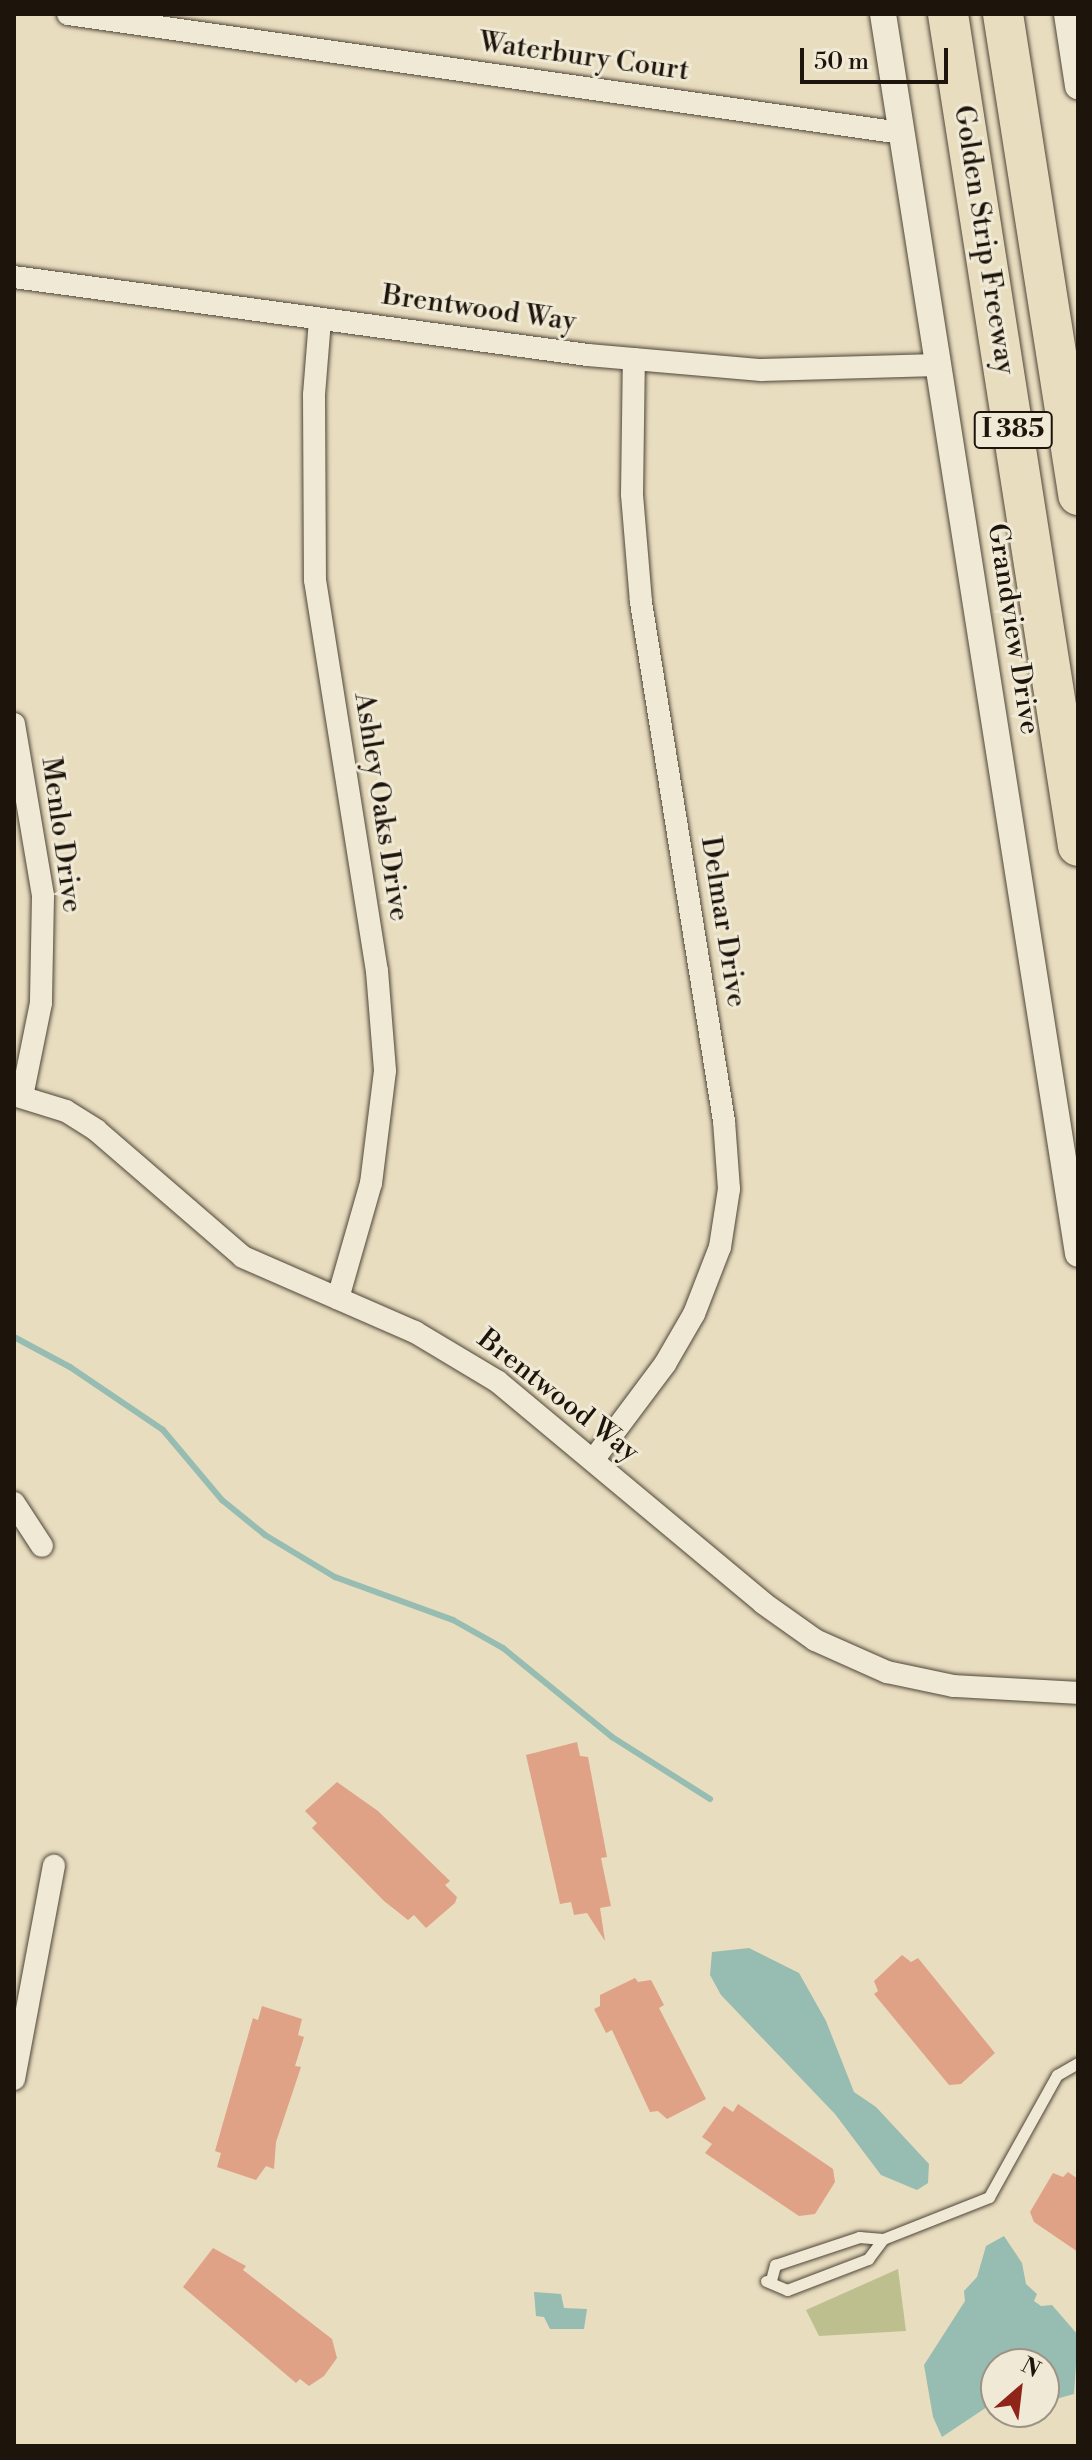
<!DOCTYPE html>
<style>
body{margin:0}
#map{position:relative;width:1092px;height:2460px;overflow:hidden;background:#e8ddbf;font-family:"Libre Bodoni",serif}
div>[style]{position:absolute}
.green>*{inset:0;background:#bdbf8e}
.water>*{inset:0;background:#97bcb1}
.stream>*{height:6px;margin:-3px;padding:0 3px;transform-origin:3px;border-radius:3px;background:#97bcb1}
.building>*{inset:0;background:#dfa286}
.roads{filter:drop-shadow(0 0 2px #504639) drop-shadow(0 0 2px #504639)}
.service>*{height:11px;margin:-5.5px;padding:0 5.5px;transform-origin:5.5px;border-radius:5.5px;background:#f0e9d5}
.minor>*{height:22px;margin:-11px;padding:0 11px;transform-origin:11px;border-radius:11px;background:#f0e9d5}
.tertiary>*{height:26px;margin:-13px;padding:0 13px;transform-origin:13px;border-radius:13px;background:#f0e9d5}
.motorway>*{height:40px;margin:-20px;padding:0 20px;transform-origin:20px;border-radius:20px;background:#e8ddbf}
span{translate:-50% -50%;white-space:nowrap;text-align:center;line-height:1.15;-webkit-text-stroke:6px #f0e9d5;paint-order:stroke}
.shield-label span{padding:2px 6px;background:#f0e9d5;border:2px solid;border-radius:6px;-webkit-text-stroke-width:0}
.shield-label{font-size:26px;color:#1d140c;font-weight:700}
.street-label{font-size:28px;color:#1d140c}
.frame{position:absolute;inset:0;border:16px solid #1d140c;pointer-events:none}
.north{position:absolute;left:980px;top:2348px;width:80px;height:80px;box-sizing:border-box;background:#f0e9d5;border:2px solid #9c9485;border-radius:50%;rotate:28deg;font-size:22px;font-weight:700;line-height:32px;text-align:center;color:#1d140c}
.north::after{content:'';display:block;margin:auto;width:28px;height:36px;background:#8f2418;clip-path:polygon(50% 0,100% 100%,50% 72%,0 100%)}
.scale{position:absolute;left:800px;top:48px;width:148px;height:36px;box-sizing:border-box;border:4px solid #1d140c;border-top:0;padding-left:10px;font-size:24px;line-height:28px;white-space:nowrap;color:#1d140c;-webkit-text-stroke:6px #f0e9d5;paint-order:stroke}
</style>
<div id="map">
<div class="green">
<i style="clip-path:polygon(898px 2269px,906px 2331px,819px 2336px,806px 2310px)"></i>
</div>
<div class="water">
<i style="clip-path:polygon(749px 1948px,799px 1973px,826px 2021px,854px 2092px,876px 2107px,929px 2164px,928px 2183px,917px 2190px,881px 2175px,835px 2114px,721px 1995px,710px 1975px,712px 1952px)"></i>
<i style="clip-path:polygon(1004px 2236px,1022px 2263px,1026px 2284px,1037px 2294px,1034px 2301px,1041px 2306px,1052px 2305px,1078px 2335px,1074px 2394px,1056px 2399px,1044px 2393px,1044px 2364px,996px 2364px,996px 2401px,942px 2437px,933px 2417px,924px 2365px,965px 2301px,964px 2291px,977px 2277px,986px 2246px)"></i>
<i style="clip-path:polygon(534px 2292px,561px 2294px,564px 2308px,587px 2309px,584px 2329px,550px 2329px,544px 2317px,536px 2316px)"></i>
</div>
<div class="stream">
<i style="left:14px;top:1337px;width:64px;rotate:28.2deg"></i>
<i style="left:70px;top:1367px;width:112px;rotate:34.1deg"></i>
<i style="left:163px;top:1430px;width:92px;rotate:49.9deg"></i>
<i style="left:222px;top:1500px;width:55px;rotate:39.1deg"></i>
<i style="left:265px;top:1535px;width:82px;rotate:31deg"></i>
<i style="left:335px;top:1577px;width:126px;rotate:20deg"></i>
<i style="left:453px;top:1620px;width:57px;rotate:29.2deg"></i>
<i style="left:503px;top:1648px;width:141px;rotate:39.2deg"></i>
<i style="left:612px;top:1737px;width:116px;rotate:32.3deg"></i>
</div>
<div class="building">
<i style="clip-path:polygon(577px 1742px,580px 1756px,588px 1757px,607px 1857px,601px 1858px,611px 1906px,600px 1908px,605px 1941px,587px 1913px,574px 1915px,571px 1902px,560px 1904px,526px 1755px)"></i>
<i style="clip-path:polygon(337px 1782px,378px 1811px,450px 1881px,445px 1885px,457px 1897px,455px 1903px,426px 1928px,414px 1915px,408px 1920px,384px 1901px,312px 1828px,317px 1823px,305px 1811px)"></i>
<i style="clip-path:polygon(902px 1955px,911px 1962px,918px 1958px,995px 2053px,961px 2084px,949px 2085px,874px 1994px,878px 1991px,874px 1981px)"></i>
<i style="clip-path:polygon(635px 1978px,638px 1982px,651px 1980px,664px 2005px,659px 2008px,706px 2099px,667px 2119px,658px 2111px,650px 2112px,612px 2030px,606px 2033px,594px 2009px,600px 2006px,600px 1995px)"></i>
<i style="clip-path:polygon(262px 2006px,302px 2019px,298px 2035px,304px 2037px,295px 2066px,301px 2067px,276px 2142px,274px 2169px,266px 2166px,256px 2180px,217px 2167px,221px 2153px,215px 2151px,253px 2018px,258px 2020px)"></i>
<i style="clip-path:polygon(738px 2104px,833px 2169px,835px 2182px,815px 2214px,799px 2216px,705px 2153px,712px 2144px,702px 2137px,724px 2106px,733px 2112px)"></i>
<i style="clip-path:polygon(1068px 2172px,1078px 2179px,1078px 2252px,1034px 2222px,1030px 2212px,1053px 2173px,1063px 2177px)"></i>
<i style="clip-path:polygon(213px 2248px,246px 2266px,243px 2270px,332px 2339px,337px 2358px,324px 2376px,309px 2386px,300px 2379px,296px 2383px,183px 2287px)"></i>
</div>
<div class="roads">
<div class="service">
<i style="left:771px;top:2280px;width:16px;rotate:-75deg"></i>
<i style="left:775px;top:2265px;width:89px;rotate:-18.4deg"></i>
<i style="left:859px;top:2237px;width:24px;rotate:5deg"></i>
<i style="left:883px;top:2239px;width:114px;rotate:-21.6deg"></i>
<i style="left:989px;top:2197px;width:140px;rotate:-60.9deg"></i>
<i style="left:1057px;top:2075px;width:24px;rotate:-30deg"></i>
<i style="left:766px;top:2281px;width:23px;rotate:23deg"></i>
<i style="left:787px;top:2290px;width:87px;rotate:-20.9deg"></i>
<i style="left:868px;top:2259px;width:25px;rotate:-53deg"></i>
</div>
<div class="minor">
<i style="left:68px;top:14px;width:841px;rotate:8.13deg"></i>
<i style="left:14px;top:277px;width:579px;rotate:7.74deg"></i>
<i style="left:588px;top:355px;width:174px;rotate:5deg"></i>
<i style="left:761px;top:370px;width:177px;rotate:-1.6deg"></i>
<i style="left:320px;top:320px;width:75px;rotate:94.6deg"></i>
<i style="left:314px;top:395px;width:185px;rotate:89.7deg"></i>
<i style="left:315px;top:580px;width:396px;rotate:81deg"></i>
<i style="left:377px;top:971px;width:100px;rotate:85.4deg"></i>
<i style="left:385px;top:1071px;width:113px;rotate:97.1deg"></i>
<i style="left:371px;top:1183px;width:120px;rotate:106deg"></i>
<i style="left:14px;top:724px;width:174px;rotate:80.4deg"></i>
<i style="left:43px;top:896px;width:107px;rotate:91.1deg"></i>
<i style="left:41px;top:1003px;width:95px;rotate:101.5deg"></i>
<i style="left:14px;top:1095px;width:54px;rotate:17.1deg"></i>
<i style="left:66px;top:1111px;width:36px;rotate:32deg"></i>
<i style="left:96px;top:1130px;width:194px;rotate:40.8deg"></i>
<i style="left:243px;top:1257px;width:188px;rotate:23.6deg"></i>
<i style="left:415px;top:1332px;width:96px;rotate:30.9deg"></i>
<i style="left:497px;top:1381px;width:346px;rotate:39.8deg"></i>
<i style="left:763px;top:1603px;width:64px;rotate:35.4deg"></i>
<i style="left:815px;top:1640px;width:79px;rotate:24deg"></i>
<i style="left:887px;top:1672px;width:68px;rotate:11.8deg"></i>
<i style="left:954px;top:1686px;width:124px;rotate:3.2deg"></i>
<i style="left:594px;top:1459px;width:119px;rotate:-53.2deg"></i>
<i style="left:665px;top:1364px;width:58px;rotate:-59.9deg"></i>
<i style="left:694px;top:1314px;width:72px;rotate:-68.8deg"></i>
<i style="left:720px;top:1247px;width:59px;rotate:-81.2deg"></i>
<i style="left:729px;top:1189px;width:68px;rotate:-94.2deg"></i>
<i style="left:724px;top:1121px;width:526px;rotate:-99.09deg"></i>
<i style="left:641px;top:602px;width:108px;rotate:-94.8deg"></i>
<i style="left:632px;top:494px;width:135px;rotate:-89.2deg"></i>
<i style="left:14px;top:1503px;width:51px;rotate:56.9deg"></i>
<i style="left:14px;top:2079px;width:217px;rotate:-79.4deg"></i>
</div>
<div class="tertiary">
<i style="left:883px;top:14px;width:1255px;rotate:81.06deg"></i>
<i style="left:1067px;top:14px;width:73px;rotate:81.3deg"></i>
</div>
<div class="motorway">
<i style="left:948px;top:14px;width:842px;rotate:81.12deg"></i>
<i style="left:1003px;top:14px;width:487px;rotate:81.1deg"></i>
</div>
</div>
<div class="shield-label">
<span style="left:1013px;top:430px">I 385</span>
</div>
<div class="street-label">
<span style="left:584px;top:57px;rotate:8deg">Waterbury Court</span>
<span style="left:984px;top:240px;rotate:81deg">Golden Strip Freeway</span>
<span style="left:479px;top:309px;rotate:8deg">Brentwood Way</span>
<span style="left:1013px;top:629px;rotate:81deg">Grandview Drive</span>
<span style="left:381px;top:807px;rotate:81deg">Ashley Oaks Drive</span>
<span style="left:61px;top:835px;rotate:82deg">Menlo Drive</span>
<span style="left:723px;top:922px;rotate:81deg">Delmar Drive</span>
<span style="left:558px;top:1396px;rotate:38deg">Brentwood Way</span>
</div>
<div class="frame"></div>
<div class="north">N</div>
<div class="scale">50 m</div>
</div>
